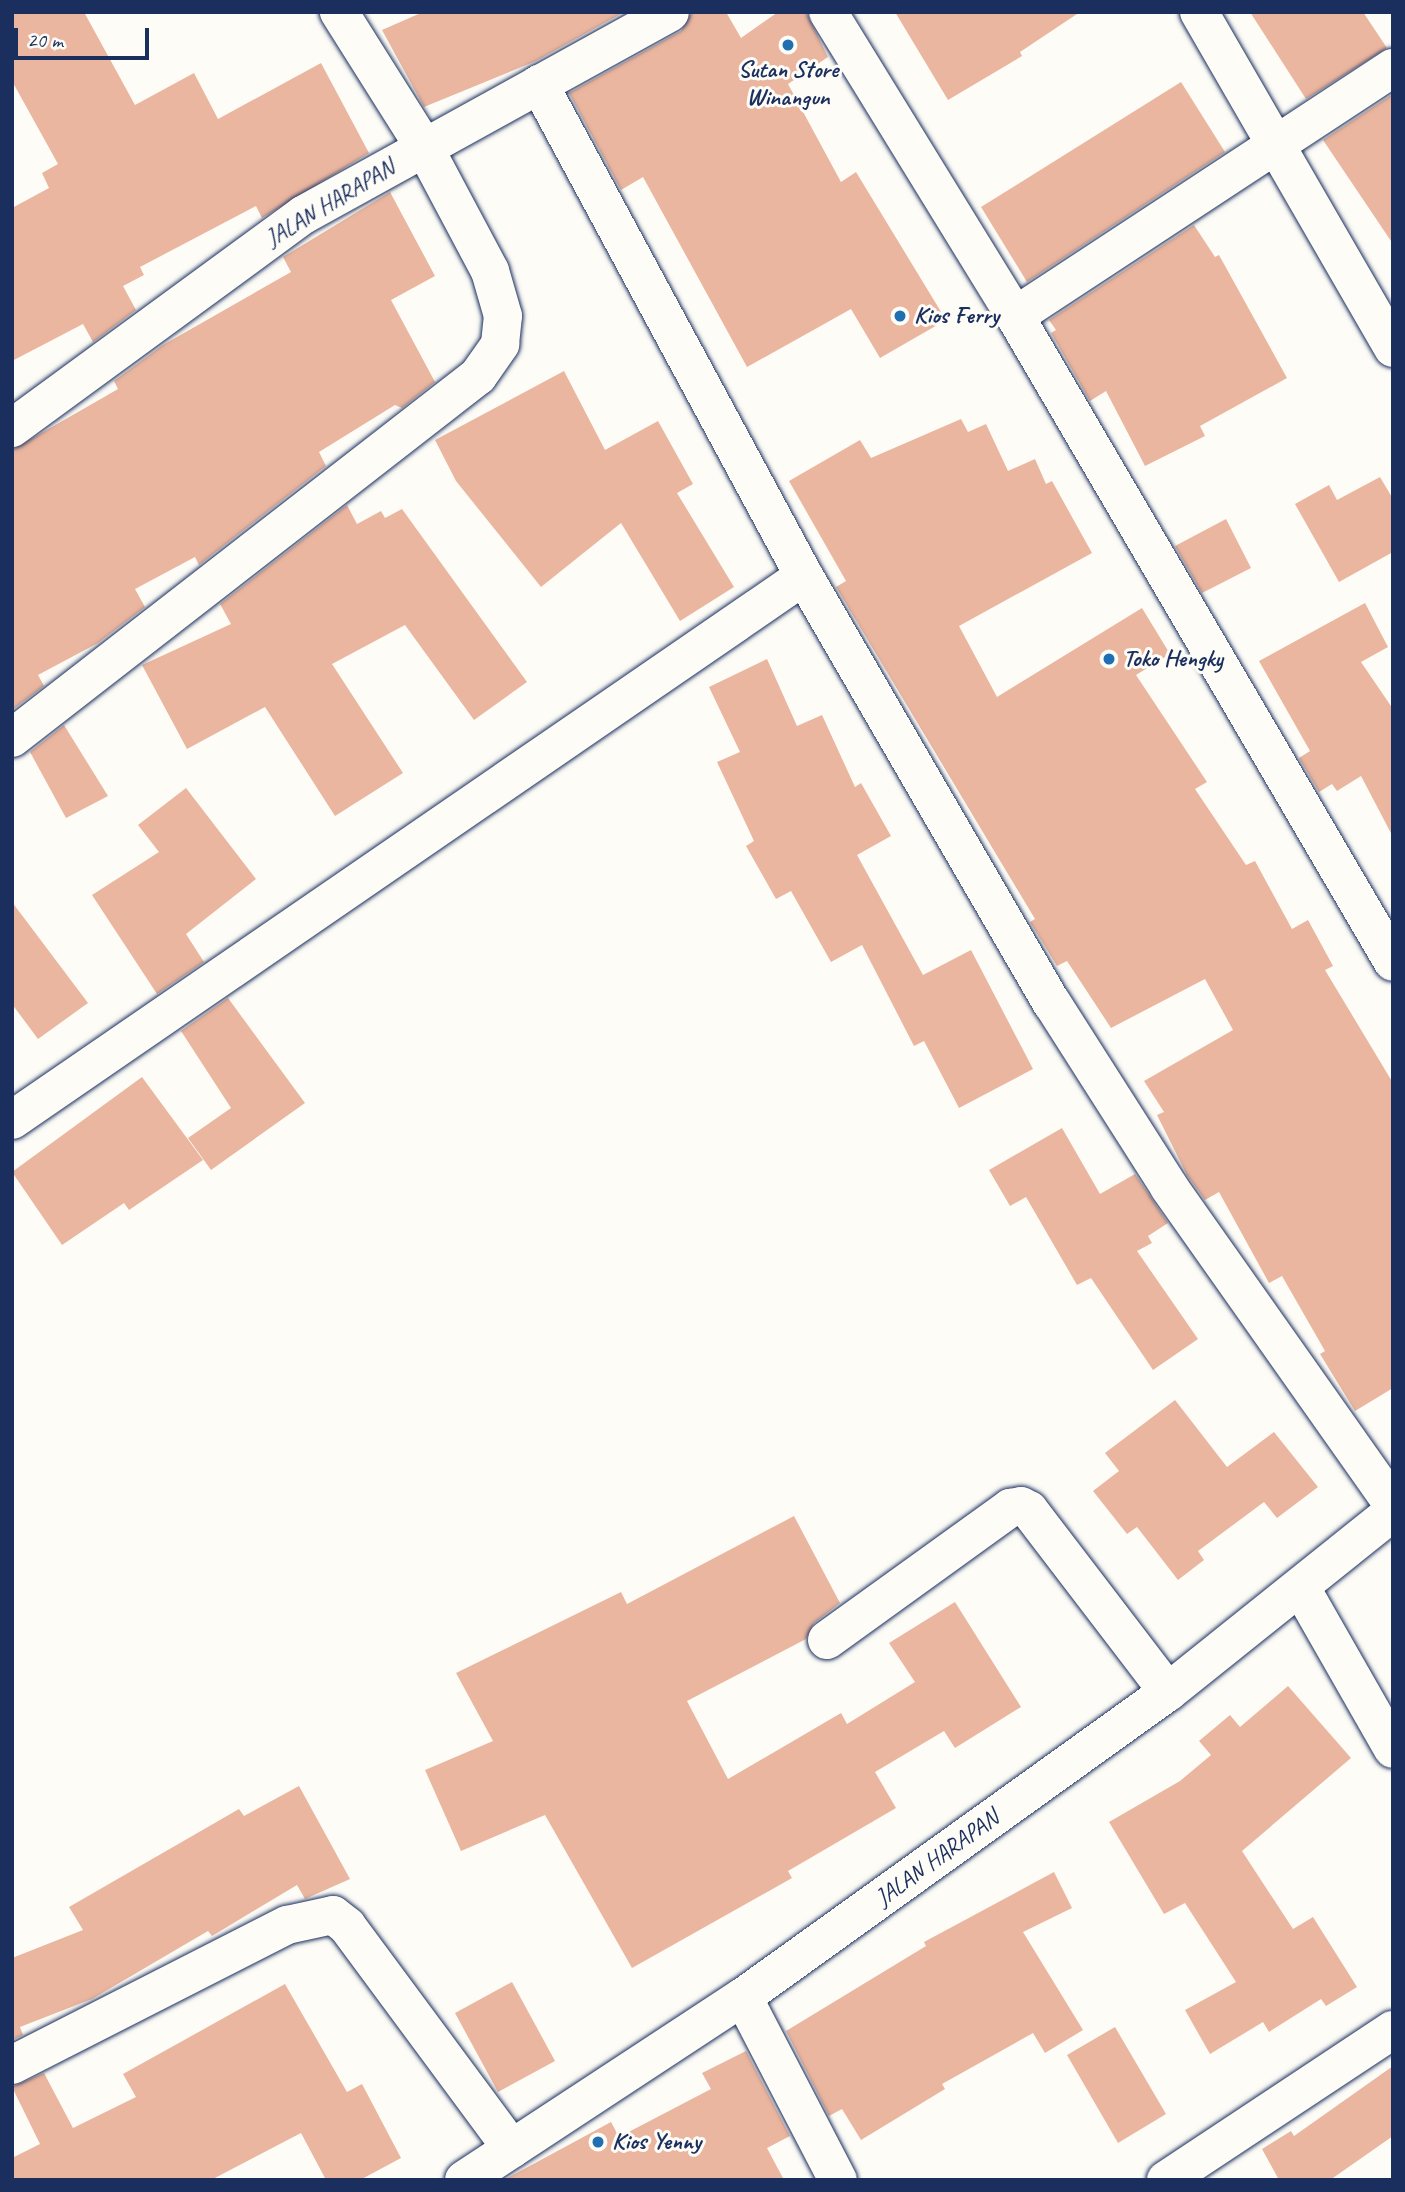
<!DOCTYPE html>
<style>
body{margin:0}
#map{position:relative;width:1405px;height:2192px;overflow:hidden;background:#fdfcf7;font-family:Caveat,sans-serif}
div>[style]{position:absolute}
.building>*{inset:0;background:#ebb69f}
.roads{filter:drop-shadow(0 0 2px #1b2f5e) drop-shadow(0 0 2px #1b2f5e)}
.street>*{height:38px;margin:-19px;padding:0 19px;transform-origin:19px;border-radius:19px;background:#fdfcf7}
.secondary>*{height:38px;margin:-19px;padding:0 19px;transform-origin:19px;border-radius:19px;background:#fdfcf7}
.dots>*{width:19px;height:19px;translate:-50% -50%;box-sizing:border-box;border:4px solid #fdfcf7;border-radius:50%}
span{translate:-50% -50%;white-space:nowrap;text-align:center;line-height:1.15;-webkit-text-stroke:6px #fdfcf7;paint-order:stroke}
.poi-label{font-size:24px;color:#1b2f5e;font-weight:700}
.left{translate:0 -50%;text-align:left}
.street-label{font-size:24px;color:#1b2f5e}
.frame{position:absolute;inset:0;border:14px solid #1b2f5e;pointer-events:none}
.scale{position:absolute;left:14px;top:28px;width:135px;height:32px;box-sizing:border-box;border:4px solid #1b2f5e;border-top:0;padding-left:9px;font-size:21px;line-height:24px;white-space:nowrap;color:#1b2f5e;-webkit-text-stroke:5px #fdfcf7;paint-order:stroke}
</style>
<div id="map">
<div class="building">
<i style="clip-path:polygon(12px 12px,84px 12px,135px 105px,194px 73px,218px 119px,321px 63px,369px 153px,262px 218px,256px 206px,140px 267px,144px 275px,123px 286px,136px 310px,93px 342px,83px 324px,12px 361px,12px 208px,49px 188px,42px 173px,58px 164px,12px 81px)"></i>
<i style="clip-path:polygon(423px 12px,624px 12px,536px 61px,424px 107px,382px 30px)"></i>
<i style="clip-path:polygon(692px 12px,726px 12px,741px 38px,778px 12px,806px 12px,828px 57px,788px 84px,841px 182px,856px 172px,946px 320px,880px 358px,851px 309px,747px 367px,643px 177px,621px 190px,569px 93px,681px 31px)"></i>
<i style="clip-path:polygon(895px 12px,1080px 12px,1020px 52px,1022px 56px,948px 100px)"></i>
<i style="clip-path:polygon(1250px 12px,1363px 12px,1387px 48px,1306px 99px)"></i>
<i style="clip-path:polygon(1181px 82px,1225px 152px,1027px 282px,981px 207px)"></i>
<i style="clip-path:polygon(1393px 94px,1393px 244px,1323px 140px)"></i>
<i style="clip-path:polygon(390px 192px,435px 276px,391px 300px,435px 382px,402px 408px,395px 405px,319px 452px,326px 466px,199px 565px,195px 557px,135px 589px,145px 607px,98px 643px,38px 675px,44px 686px,12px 710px,12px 450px,118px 389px,114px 381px,163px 345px,291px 272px,283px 257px)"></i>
<i style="clip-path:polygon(1194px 225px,1215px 257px,1219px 255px,1287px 378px,1200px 426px,1205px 436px,1145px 466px,1106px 391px,1090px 401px,1051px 333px,1056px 330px,1049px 320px)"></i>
<i style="clip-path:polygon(564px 371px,605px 450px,658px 421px,693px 484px,677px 493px,734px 587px,680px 621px,621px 523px,541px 587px,456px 481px,435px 440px)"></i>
<i style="clip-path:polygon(961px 419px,968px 432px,986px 424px,1008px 471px,1035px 459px,1046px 484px,1052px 481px,1092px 553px,959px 626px,997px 697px,1142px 608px,1170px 654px,1136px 675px,1207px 782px,1195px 789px,1246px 865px,1255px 861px,1292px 929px,1308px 920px,1333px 966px,1325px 970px,1393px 1083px,1393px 1388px,1355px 1411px,1320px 1354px,1325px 1351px,1282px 1276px,1269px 1283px,1219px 1192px,1205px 1200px,1187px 1175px,1157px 1115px,1164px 1112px,1144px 1081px,1233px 1030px,1205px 979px,1111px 1028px,1067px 961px,1057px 966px,1030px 922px,1035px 919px,836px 587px,846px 581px,789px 481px,860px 440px,871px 458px)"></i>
<i style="clip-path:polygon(1380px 477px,1393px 499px,1393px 552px,1339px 582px,1295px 504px,1329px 485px,1337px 500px)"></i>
<i style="clip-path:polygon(347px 505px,357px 524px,381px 511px,385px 518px,402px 509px,527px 682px,474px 720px,405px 625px,332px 664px,403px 773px,335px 816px,265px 707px,187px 749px,142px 665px,231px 624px,220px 604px)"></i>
<i style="clip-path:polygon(1226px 519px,1251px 568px,1202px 593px,1175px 546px)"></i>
<i style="clip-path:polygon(1365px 603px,1388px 647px,1361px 662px,1393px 709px,1393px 837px,1361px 776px,1337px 791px,1332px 784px,1319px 792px,1299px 758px,1310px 751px,1259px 661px)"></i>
<i style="clip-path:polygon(767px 659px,797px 726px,822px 715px,855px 787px,861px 783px,891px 836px,857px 855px,923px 975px,971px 950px,1033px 1069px,959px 1108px,924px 1041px,914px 1046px,862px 945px,831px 962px,791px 891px,776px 899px,746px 846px,754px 841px,717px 762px,740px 752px,709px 687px)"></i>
<i style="clip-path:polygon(64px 725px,108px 796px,66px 818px,30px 752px)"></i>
<i style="clip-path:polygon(186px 788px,256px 879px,186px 934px,204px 962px,157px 994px,92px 895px,159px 852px,138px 825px)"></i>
<i style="clip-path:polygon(12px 902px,88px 1003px,38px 1039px,12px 1004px)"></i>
<i style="clip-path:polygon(228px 998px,305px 1103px,211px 1170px,188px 1138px,231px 1108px,181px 1031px)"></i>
<i style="clip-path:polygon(142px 1077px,203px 1160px,129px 1210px,124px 1203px,62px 1245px,12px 1172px)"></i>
<i style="clip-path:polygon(1062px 1128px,1100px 1194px,1135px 1174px,1168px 1223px,1148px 1236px,1152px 1243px,1137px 1251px,1198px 1339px,1153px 1370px,1091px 1278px,1077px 1285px,1026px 1197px,1010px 1206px,989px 1170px)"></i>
<i style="clip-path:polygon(1175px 1400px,1227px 1467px,1274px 1432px,1318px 1487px,1277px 1518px,1264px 1502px,1198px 1551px,1204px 1560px,1178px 1580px,1137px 1527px,1127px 1534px,1093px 1491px,1119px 1471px,1105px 1453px)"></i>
<i style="clip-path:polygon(794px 1516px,840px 1603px,814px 1623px,806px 1639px,687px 1701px,728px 1779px,841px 1713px,847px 1724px,915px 1682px,889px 1643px,955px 1602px,1021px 1707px,955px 1748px,944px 1731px,875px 1772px,896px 1808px,788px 1871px,792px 1878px,632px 1968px,545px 1815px,461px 1851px,425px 1770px,493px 1741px,456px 1673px,621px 1592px,627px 1604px)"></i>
<i style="clip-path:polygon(1288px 1686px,1351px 1758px,1242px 1851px,1293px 1929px,1313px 1917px,1357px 1987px,1326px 2006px,1321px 1999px,1269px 2032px,1263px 2022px,1210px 2054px,1185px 2010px,1236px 1982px,1185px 1903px,1164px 1914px,1109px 1822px,1180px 1781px,1211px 1755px,1199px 1741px,1230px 1715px,1240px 1727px)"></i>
<i style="clip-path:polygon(299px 1786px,350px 1879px,305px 1899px,297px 1885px,212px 1936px,208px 1931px,92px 1999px,20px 2027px,23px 2035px,12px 2040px,12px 1958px,83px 1930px,69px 1907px,239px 1809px,244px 1816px)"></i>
<i style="clip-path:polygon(1054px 1872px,1072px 1908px,1023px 1932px,1083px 2030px,1045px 2053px,1033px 2033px,942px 2084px,945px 2089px,861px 2140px,842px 2109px,829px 2116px,786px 2031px,926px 1946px,924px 1942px)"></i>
<i style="clip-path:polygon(512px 1982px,555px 2061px,498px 2092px,455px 2013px)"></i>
<i style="clip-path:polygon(285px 1984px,347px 2092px,362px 2084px,401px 2158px,360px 2180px,326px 2180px,301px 2133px,211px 2180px,12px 2180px,12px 2158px,40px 2144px,12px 2087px,44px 2073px,73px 2128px,136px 2097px,123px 2074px)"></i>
<i style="clip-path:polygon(1115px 2027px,1166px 2114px,1118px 2143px,1067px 2055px)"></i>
<i style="clip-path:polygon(746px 2051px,790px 2136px,767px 2148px,784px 2180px,504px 2180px,611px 2122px,619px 2137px,711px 2089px,702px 2073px)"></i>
<i style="clip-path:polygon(1393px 2066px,1393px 2136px,1330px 2180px,1279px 2180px,1262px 2149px,1291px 2131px,1294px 2136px)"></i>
</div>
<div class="roads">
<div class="street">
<i style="left:1199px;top:12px;width:388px;rotate:60deg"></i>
<i style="left:539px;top:84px;width:559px;rotate:61.69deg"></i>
<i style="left:804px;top:576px;width:494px;rotate:59.9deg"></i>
<i style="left:1052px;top:1003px;width:218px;rotate:57.5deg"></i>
<i style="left:1169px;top:1187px;width:388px;rotate:54.8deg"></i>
<i style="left:1015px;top:316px;width:452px;rotate:-33.3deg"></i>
<i style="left:12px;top:428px;width:361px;rotate:-36.2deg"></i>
<i style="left:303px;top:215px;width:419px;rotate:-28.9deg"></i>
<i style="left:12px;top:738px;width:590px;rotate:-37.84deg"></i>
<i style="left:478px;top:376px;width:39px;rotate:-55deg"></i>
<i style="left:500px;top:344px;width:28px;rotate:-84deg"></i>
<i style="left:503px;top:316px;width:47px;rotate:-106.1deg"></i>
<i style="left:490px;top:271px;width:140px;rotate:-118deg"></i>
<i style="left:424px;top:147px;width:160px;rotate:-122.2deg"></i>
<i style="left:12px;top:1120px;width:961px;rotate:-34.48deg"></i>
<i style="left:1301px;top:1588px;width:185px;rotate:60.3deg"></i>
<i style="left:827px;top:1640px;width:226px;rotate:-35.8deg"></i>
<i style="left:1010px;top:1508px;width:11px;rotate:-10deg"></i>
<i style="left:1021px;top:1506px;width:9px;rotate:27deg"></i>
<i style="left:1029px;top:1510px;width:229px;rotate:52.6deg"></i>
<i style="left:743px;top:1997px;width:206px;rotate:62.6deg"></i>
<i style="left:12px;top:2065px;width:309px;rotate:-27deg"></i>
<i style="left:287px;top:1925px;width:47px;rotate:-12.3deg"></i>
<i style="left:333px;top:1915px;width:18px;rotate:38deg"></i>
<i style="left:347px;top:1926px;width:277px;rotate:53.5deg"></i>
<i style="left:464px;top:2180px;width:334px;rotate:-33.3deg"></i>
<i style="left:743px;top:1997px;width:523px;rotate:-35.67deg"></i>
<i style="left:1168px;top:1692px;width:288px;rotate:-38.7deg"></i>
<i style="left:1166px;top:2180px;width:272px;rotate:-33.5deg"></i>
</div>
<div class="secondary">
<i style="left:828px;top:12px;width:357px;rotate:58.4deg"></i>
<i style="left:1015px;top:316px;width:748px;rotate:59.67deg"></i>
</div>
</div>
<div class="dots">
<i style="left:788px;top:45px;background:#1f6fb2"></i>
<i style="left:900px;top:316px;background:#1f6fb2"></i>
<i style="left:1109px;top:659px;background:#1f6fb2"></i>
<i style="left:598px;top:2142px;background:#1f6fb2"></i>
</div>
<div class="poi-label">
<span style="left:788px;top:84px">Sutan Store<br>Winangun</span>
<span class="left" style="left:914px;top:316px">Kios Ferry</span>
<span class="left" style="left:1123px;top:659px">Toko Hengky</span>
<span class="left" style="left:612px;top:2142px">Kios Yenny</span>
</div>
<div class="street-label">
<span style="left:330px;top:203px;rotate:-31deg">JALAN HARAPAN</span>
<span style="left:937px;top:1858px;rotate:-36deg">JALAN HARAPAN</span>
</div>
<div class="frame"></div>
<div class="scale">20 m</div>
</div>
